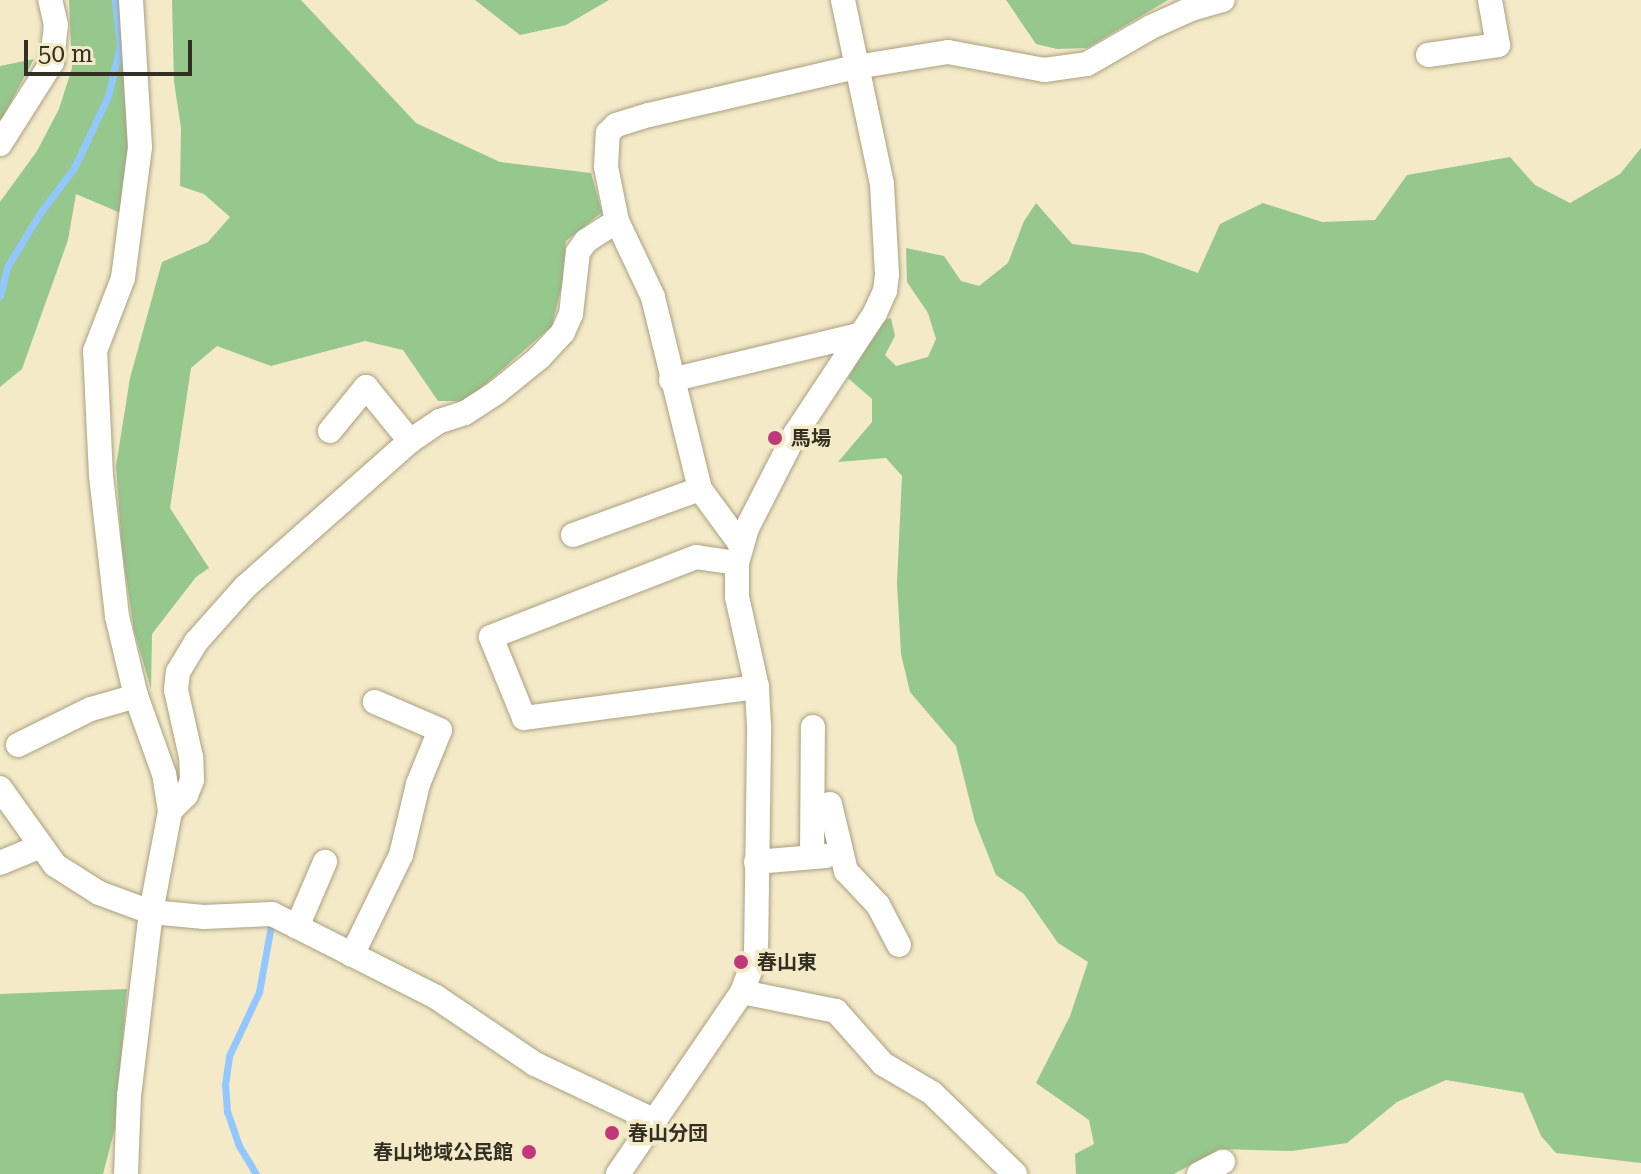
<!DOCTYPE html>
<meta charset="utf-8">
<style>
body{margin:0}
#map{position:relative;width:1641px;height:1174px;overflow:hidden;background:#f4eac8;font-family:"Roboto Serif","Noto Sans JP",serif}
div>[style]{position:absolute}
.green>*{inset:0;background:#96c78d}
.stream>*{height:7px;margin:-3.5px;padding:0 3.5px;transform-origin:3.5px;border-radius:3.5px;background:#92c7ff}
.roads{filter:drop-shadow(0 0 2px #aaa181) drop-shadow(0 0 2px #aaa181)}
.minor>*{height:24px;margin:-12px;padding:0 12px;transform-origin:12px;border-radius:12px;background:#fff}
.dots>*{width:22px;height:22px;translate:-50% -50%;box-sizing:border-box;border:4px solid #f4eac8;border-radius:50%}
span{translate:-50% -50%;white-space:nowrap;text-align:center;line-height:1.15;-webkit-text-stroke:7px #f4eac8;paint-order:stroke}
.poi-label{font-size:20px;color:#332f22;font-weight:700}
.left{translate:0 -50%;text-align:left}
.right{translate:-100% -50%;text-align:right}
.scale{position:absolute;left:24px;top:40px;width:168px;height:36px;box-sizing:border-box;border:4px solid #332f22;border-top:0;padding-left:10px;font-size:24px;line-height:28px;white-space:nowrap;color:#332f22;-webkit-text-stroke:6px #f4eac8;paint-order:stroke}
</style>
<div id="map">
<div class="green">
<i style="clip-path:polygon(69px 0,123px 0,137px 220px,76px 194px,68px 240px,22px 369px,0 387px,0 202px,37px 151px,59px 109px,72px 68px)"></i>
<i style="clip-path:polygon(172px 0,301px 0,416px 123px,500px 162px,591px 173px,602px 212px,566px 241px,562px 285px,552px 326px,466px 401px,438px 401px,403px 350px,365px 341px,271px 366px,217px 346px,191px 368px,170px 508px,209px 568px,196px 577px,152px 634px,151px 689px,134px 630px,122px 549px,116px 466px,130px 378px,162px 262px,208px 242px,230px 217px,204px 194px,180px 186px,181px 128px,174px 82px)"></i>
<i style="clip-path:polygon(475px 0,609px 0,566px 25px,520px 35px)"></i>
<i style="clip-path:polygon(1006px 0,1168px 0,1087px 48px,1057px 49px,1036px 44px)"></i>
<i style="clip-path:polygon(34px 59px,0 122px,0 66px)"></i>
<i style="clip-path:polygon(1641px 148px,1641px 1163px,1556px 1153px,1541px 1136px,1523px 1093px,1446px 1080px,1397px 1102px,1347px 1143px,1292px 1151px,1219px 1149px,1174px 1174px,1076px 1174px,1075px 1154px,1094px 1144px,1089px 1120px,1036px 1083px,1070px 1016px,1088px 962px,1058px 943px,1024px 894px,996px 875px,975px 822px,956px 746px,910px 692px,901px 654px,897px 583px,902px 476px,886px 458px,838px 462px,872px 422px,872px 399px,848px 378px,882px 321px,891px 318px,895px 336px,885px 355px,896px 366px,928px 357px,936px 339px,928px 313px,907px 282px,906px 248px,944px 256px,961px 281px,979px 286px,1008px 263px,1024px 221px,1036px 203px,1072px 244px,1143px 253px,1198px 273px,1220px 224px,1263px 203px,1322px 222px,1375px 220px,1407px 175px,1510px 157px,1535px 185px,1570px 203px,1620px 174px)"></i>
<i style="clip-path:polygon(127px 989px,115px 1128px,103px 1174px,0 1174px,0 994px)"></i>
</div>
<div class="stream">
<i style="left:0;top:296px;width:30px;rotate:-76deg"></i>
<i style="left:7px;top:267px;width:63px;rotate:-58.6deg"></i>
<i style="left:40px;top:213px;width:56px;rotate:-52.9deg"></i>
<i style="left:74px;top:168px;width:80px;rotate:-64.7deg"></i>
<i style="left:108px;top:96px;width:51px;rotate:-76.5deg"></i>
<i style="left:120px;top:46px;width:46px;rotate:-96.2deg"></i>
<i style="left:256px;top:1174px;width:33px;rotate:-121deg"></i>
<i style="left:239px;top:1146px;width:36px;rotate:-109deg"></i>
<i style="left:227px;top:1112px;width:27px;rotate:-94deg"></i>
<i style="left:225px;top:1085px;width:29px;rotate:-82deg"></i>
<i style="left:229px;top:1056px;width:71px;rotate:-64.9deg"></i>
<i style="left:259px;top:992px;width:68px;rotate:-79.8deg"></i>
</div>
<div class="roads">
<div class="minor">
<i style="left:1428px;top:55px;width:71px;rotate:-8.1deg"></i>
<i style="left:1498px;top:45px;width:46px;rotate:-100.1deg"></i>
<i style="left:0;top:144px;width:97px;rotate:-57.6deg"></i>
<i style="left:52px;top:62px;width:37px;rotate:-84deg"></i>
<i style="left:56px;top:25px;width:26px;rotate:-103deg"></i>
<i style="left:671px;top:380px;width:193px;rotate:-13.5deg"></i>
<i style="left:330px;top:431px;width:57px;rotate:-50.7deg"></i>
<i style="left:366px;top:387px;width:70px;rotate:50.8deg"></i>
<i style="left:573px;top:535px;width:135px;rotate:-19.9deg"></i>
<i style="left:741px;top:545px;width:69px;rotate:-126.2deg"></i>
<i style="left:700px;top:489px;width:198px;rotate:-103.8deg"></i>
<i style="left:653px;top:297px;width:84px;rotate:-115.3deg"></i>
<i style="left:617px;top:221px;width:55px;rotate:-101.5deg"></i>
<i style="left:606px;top:167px;width:34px;rotate:-87deg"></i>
<i style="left:608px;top:133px;width:11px;rotate:-45deg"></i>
<i style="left:616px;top:125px;width:34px;rotate:-17deg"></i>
<i style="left:649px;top:115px;width:212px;rotate:-13.1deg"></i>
<i style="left:856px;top:67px;width:93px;rotate:-9.3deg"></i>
<i style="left:948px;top:52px;width:98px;rotate:10.6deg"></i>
<i style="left:1044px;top:70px;width:43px;rotate:-7.9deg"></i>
<i style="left:1087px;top:64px;width:74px;rotate:-30deg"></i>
<i style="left:1151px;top:27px;width:44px;rotate:-24.2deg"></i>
<i style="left:1191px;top:9px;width:33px;rotate:-16deg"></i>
<i style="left:737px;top:563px;width:41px;rotate:-171.7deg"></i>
<i style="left:696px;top:557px;width:220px;rotate:158.7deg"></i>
<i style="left:491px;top:637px;width:87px;rotate:67.8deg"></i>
<i style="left:524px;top:718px;width:235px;rotate:-7.6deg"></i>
<i style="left:18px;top:745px;width:81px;rotate:-26.3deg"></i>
<i style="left:91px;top:709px;width:47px;rotate:-16.1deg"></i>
<i style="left:0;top:788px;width:95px;rotate:54.5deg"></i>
<i style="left:55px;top:865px;width:52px;rotate:32.5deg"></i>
<i style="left:99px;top:893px;width:55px;rotate:20.1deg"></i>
<i style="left:151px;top:912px;width:53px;rotate:5.4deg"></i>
<i style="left:204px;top:917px;width:68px;rotate:-2.5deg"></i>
<i style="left:272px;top:914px;width:184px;rotate:26.8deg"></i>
<i style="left:436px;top:997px;width:120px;rotate:34.1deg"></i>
<i style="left:535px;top:1064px;width:133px;rotate:25.4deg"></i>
<i style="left:830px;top:804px;width:69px;rotate:76.6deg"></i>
<i style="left:846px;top:871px;width:47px;rotate:46.7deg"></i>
<i style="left:878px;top:905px;width:45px;rotate:62.3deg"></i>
<i style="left:170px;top:811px;width:23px;rotate:-45deg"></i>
<i style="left:186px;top:795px;width:16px;rotate:-68deg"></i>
<i style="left:192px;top:780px;width:23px;rotate:-92deg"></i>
<i style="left:191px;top:757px;width:69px;rotate:-102.6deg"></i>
<i style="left:176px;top:690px;width:18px;rotate:-84deg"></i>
<i style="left:178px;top:672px;width:35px;rotate:-59deg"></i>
<i style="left:196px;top:642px;width:74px;rotate:-48.3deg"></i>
<i style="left:245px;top:587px;width:220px;rotate:-41.5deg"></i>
<i style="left:410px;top:441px;width:36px;rotate:-34deg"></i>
<i style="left:440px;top:421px;width:26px;rotate:-18deg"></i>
<i style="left:465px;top:413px;width:38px;rotate:-33deg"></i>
<i style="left:497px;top:392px;width:54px;rotate:-39deg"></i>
<i style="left:539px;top:358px;width:35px;rotate:-47deg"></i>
<i style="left:563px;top:332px;width:20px;rotate:-66deg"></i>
<i style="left:571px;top:314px;width:62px;rotate:-83.6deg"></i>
<i style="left:578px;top:252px;width:14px;rotate:-54deg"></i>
<i style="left:586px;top:241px;width:37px;rotate:-33deg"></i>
<i style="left:812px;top:857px;width:130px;rotate:-89.6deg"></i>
<i style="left:756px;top:862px;width:70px;rotate:-4.9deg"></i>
<i style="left:0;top:863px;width:44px;rotate:-22.5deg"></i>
<i style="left:297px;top:927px;width:71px;rotate:-66.7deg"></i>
<i style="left:352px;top:955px;width:111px;rotate:-63.9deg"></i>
<i style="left:401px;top:855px;width:73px;rotate:-76.5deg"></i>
<i style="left:418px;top:784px;width:58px;rotate:-67.8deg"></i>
<i style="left:440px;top:730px;width:71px;rotate:-156.7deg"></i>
<i style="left:742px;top:992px;width:96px;rotate:11.4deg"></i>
<i style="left:836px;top:1011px;width:71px;rotate:48.4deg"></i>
<i style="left:883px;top:1064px;width:57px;rotate:30.6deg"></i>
<i style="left:932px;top:1093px;width:116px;rotate:44.3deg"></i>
<i style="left:126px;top:1174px;width:78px;rotate:-87.8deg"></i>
<i style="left:129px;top:1096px;width:185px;rotate:-83.2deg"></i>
<i style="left:151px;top:912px;width:103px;rotate:-79.3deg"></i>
<i style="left:170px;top:811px;width:37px;rotate:-99deg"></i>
<i style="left:164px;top:774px;width:83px;rotate:-109.7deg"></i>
<i style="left:136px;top:696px;width:82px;rotate:-103.4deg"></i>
<i style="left:117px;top:616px;width:141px;rotate:-96.5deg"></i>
<i style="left:101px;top:476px;width:125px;rotate:-92.7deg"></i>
<i style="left:95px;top:351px;width:78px;rotate:-69deg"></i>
<i style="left:123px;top:278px;width:132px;rotate:-82.6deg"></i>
<i style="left:140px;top:147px;width:147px;rotate:-93.5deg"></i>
<i style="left:618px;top:1174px;width:220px;rotate:-55.7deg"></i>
<i style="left:742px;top:992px;width:40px;rotate:-69deg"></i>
<i style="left:756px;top:955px;width:229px;rotate:-89.2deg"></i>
<i style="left:759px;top:726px;width:39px;rotate:-93deg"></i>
<i style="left:757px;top:687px;width:92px;rotate:-102.5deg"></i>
<i style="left:737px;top:597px;width:34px;rotate:-90deg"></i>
<i style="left:737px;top:563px;width:36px;rotate:-74deg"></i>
<i style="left:747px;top:528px;width:106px;rotate:-62.9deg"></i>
<i style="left:795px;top:434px;width:145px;rotate:-56.5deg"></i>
<i style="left:875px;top:313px;width:24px;rotate:-66deg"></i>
<i style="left:885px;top:291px;width:17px;rotate:-83deg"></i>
<i style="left:887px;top:274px;width:90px;rotate:-93.2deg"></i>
<i style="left:882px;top:184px;width:188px;rotate:-102deg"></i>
<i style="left:1199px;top:1174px;width:27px;rotate:-27deg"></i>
</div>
</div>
<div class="dots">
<i style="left:775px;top:438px;background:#bf397a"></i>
<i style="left:741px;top:962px;background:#bf397a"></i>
<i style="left:612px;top:1133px;background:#bf397a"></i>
<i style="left:529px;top:1152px;background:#bf397a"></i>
</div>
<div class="poi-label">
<span class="left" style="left:791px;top:438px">馬場</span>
<span class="left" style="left:757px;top:962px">春山東</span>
<span class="left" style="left:628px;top:1133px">春山分団</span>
<span class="right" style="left:513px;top:1152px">春山地域公民館</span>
</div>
<div class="scale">50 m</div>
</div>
